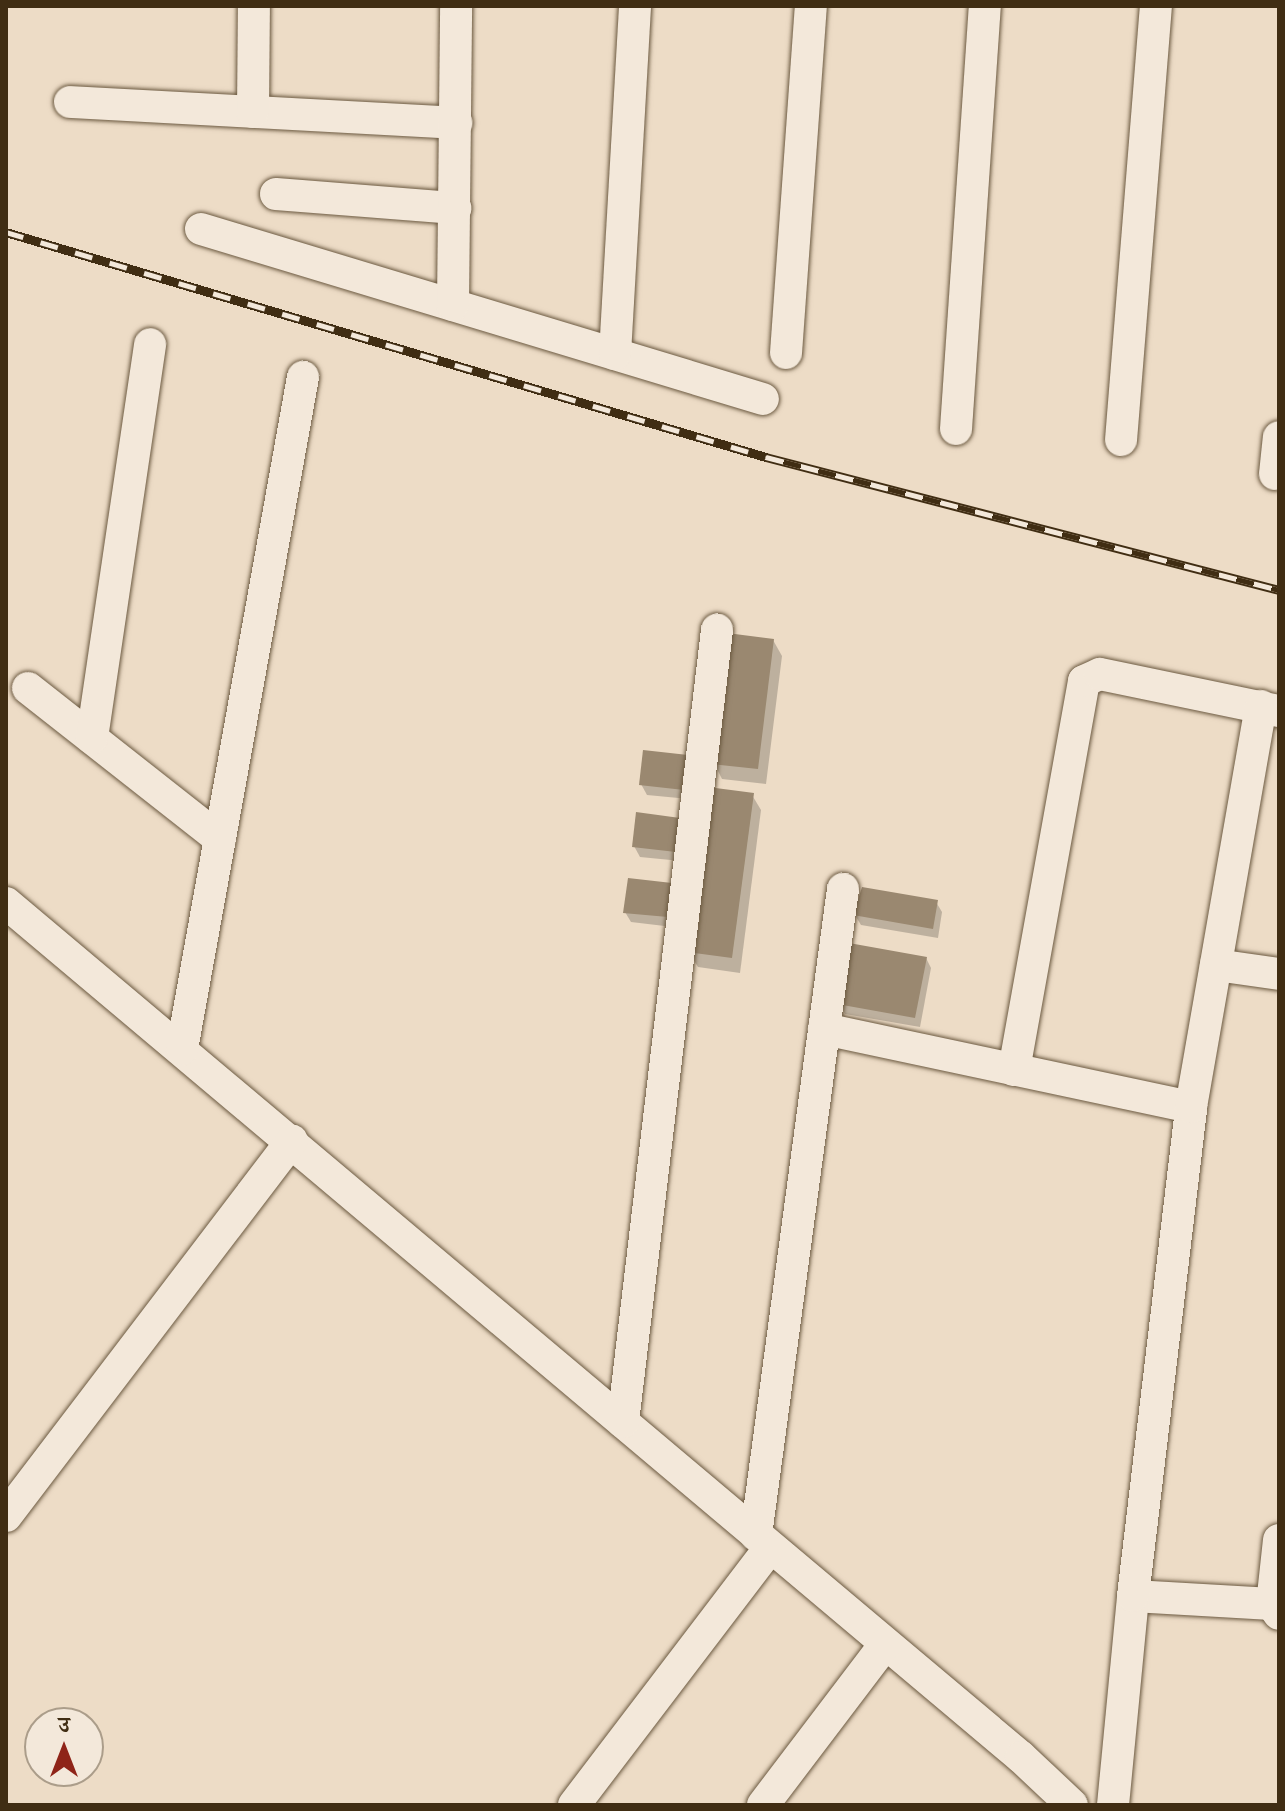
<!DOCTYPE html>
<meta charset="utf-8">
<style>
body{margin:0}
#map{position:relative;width:1285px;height:1811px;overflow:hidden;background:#eddcc6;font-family:"IM FELL Great Primer","Noto Serif Devanagari",serif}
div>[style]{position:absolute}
.shadow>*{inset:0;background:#0003}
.building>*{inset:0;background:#9a8870}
.roads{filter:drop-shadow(0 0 2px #6b5940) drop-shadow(0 0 2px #6b5940)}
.minor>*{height:32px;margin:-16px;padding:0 16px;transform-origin:16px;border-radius:16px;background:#f3e8da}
.rail>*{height:9px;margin-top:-4.5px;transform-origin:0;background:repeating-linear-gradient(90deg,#f3e8da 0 18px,#402d13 0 36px);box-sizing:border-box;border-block:2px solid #402d13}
span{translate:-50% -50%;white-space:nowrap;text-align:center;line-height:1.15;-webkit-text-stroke:6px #f3e8da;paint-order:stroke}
.frame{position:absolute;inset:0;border:8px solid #402d13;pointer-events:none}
.north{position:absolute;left:24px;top:1707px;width:80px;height:80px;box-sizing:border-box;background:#f3e8da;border:2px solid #ab9d8a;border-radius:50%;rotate:0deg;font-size:22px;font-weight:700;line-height:32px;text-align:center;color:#402d13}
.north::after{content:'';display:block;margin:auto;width:28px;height:36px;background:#8f2418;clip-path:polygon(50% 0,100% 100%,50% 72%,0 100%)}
</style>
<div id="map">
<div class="shadow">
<i style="clip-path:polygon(773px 640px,782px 656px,766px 784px,722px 779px,714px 763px)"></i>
<i style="clip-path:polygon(687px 757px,689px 799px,647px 795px,641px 784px)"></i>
<i style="clip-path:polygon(752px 795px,761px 810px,740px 973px,698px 967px,689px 952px)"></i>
<i style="clip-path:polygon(679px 820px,681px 861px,640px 857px,634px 846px)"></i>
<i style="clip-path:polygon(671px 885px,673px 927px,631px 922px,625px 912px)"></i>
<i style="clip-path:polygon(936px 902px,942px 912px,938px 938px,861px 925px,855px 915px)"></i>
<i style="clip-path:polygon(926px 958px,931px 968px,920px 1027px,845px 1014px,839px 1003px)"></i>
</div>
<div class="building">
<i style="clip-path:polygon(727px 633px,774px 639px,758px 769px,711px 764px)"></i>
<i style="clip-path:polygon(643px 750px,688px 755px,684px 790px,639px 785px)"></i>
<i style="clip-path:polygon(708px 787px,754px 793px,732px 958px,687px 952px)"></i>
<i style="clip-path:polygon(636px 812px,680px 818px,676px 852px,632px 847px)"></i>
<i style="clip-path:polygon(628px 878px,672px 883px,668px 917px,623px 913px)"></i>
<i style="clip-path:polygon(862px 887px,938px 900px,933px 929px,853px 915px)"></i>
<i style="clip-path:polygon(849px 943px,927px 957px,915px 1018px,837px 1004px)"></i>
</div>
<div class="roads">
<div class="minor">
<i style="left:70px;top:102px;width:387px;rotate:3.1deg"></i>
<i style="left:253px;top:112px;width:106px;rotate:-89.5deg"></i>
<i style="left:276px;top:194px;width:180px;rotate:4.5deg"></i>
<i style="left:201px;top:229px;width:587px;rotate:16.83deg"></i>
<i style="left:453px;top:305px;width:299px;rotate:-89.4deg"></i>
<i style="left:786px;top:353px;width:348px;rotate:-85.9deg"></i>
<i style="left:615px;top:354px;width:349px;rotate:-86.7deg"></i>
<i style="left:956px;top:429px;width:424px;rotate:-86.1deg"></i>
<i style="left:1121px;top:440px;width:435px;rotate:-85.4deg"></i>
<i style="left:1275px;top:474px;width:37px;rotate:-84deg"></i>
<i style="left:28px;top:688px;width:244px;rotate:38.2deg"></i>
<i style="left:92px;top:738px;width:398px;rotate:-81.6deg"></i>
<i style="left:6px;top:903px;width:1326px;rotate:40.08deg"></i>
<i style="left:1021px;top:1757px;width:70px;rotate:43.3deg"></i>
<i style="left:1216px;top:965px;width:64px;rotate:8.1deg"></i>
<i style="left:824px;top:1029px;width:375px;rotate:12deg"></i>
<i style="left:182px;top:1049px;width:683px;rotate:-79.79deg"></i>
<i style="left:1014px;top:1070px;width:395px;rotate:-79.8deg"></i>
<i style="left:1084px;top:681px;width:17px;rotate:-24deg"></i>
<i style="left:1100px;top:674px;width:183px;rotate:11.7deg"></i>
<i style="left:623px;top:1422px;width:798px;rotate:-83.23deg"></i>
<i style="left:6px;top:1516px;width:472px;rotate:-52.7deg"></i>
<i style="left:756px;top:1535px;width:652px;rotate:-82.33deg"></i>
<i style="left:1279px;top:1540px;width:64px;rotate:96.2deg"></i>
<i style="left:1272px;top:1604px;width:12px;rotate:55deg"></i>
<i style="left:1133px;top:1596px;width:139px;rotate:3.3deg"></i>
<i style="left:574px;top:1805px;width:323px;rotate:-52.7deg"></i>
<i style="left:763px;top:1805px;width:202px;rotate:-52.8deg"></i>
<i style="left:1113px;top:1805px;width:210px;rotate:-84.5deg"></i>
<i style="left:1133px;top:1596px;width:492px;rotate:-83.2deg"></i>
<i style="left:1191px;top:1107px;width:407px;rotate:-80.1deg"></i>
</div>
</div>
<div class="rail">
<i style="left:6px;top:232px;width:793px;rotate:16.49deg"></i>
<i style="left:766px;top:457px;width:530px;rotate:14.53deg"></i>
</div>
<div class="frame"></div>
<div class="north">उ</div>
</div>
